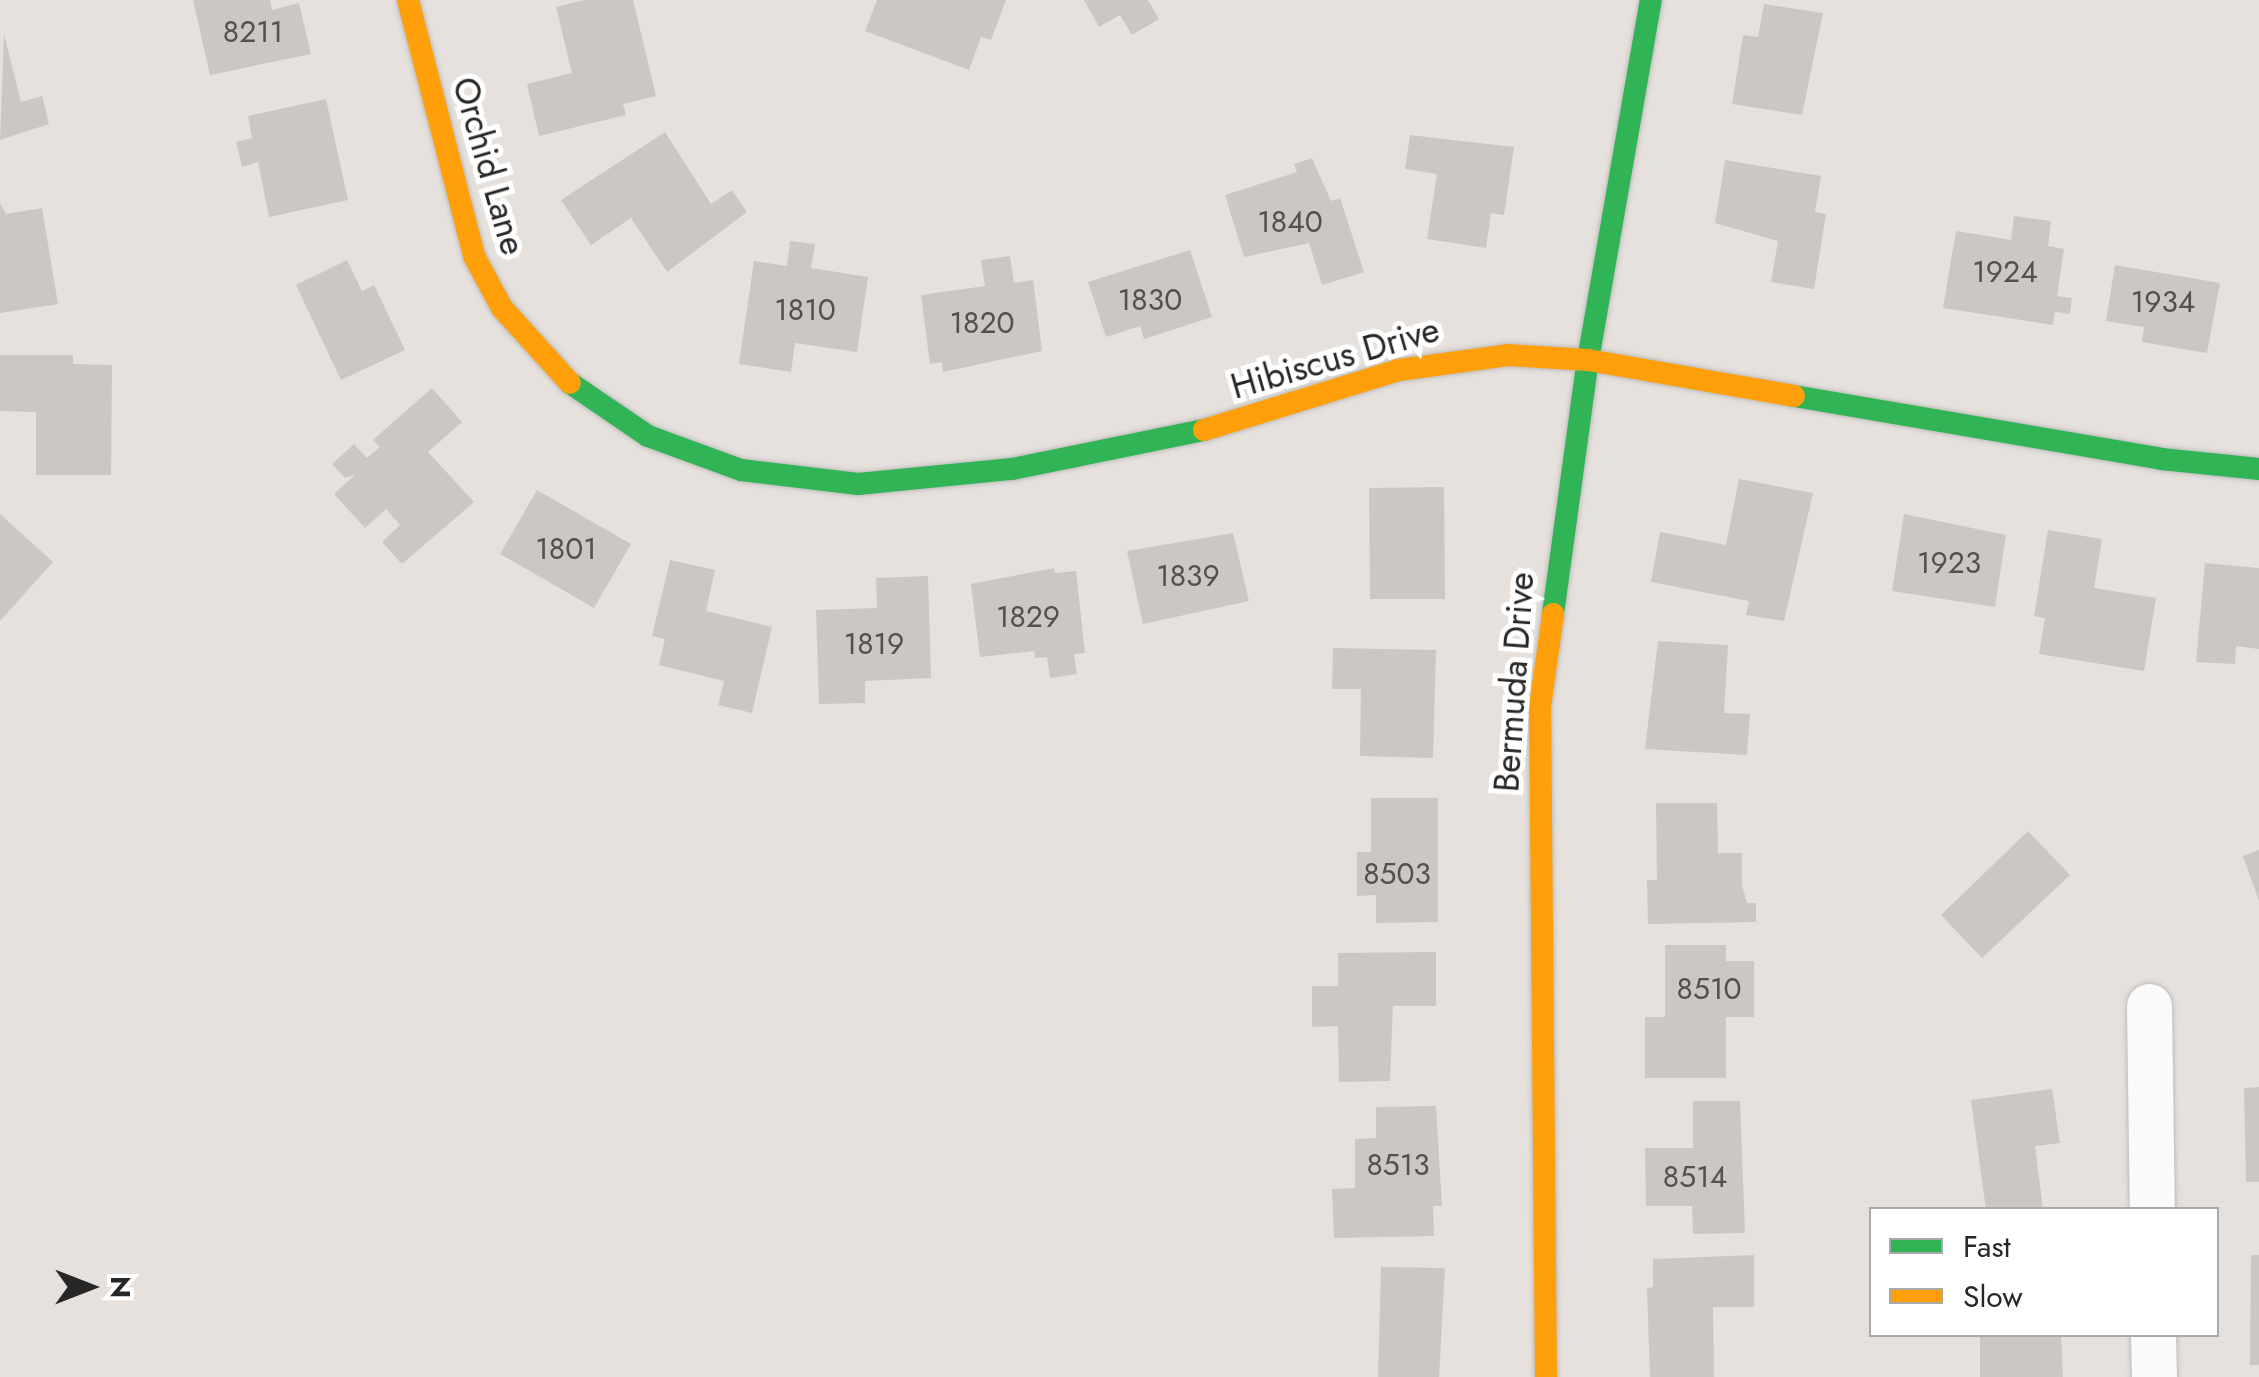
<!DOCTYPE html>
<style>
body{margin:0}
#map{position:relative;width:2259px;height:1377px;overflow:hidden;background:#e6e1dc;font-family:Jost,sans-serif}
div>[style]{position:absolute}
.building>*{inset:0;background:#cbc7c3}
.roads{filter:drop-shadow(0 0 2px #bfbdbe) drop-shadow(0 0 2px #bfbdbe)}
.street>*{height:45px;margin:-22.5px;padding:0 22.5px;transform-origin:22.5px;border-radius:22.5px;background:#fbfafa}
.fast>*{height:22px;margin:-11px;padding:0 11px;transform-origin:11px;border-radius:11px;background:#30b455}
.slow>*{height:22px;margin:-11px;padding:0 11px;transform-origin:11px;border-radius:11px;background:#ff9f0a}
span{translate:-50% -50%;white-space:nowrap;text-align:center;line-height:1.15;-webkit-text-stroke:10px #fff;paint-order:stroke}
.number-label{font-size:30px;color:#525150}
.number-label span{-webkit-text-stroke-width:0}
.street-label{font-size:35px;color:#272727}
.legend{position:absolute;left:1869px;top:1207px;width:350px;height:130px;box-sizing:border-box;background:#fff;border:2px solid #a9a9a9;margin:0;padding:12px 18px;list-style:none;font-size:30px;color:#272727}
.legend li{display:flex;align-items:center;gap:20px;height:50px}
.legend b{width:50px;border:2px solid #a9a9a9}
.north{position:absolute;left:40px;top:1237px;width:100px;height:100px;-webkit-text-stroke:8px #fff;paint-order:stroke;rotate:90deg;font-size:28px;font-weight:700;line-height:40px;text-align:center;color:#272727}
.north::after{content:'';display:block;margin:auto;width:35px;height:45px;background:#272727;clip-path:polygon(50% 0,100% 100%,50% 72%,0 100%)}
</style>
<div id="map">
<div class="building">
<i style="clip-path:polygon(193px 0,270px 0,272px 10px,299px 3px,311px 54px,210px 75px)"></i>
<i style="clip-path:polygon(584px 0,633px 0,656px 96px,623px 104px,626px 115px,539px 136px,527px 84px,572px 73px,556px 7px)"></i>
<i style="clip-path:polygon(877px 0,1006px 0,991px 40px,981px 37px,969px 70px,865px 31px)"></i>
<i style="clip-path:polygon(1084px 0,1148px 0,1159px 19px,1132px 35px,1120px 15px,1099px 27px)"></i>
<i style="clip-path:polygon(1764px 4px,1823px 13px,1802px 115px,1732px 104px,1743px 35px,1758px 37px)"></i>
<i style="clip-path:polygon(4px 34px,21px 102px,42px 96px,49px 124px,0 140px)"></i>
<i style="clip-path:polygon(326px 99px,348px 200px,269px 217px,258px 162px,242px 167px,236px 142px,252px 138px,248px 116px)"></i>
<i style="clip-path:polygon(665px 132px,711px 204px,732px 190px,747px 212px,667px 272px,631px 218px,591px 245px,561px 200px)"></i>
<i style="clip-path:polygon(1410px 135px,1514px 147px,1504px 215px,1491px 213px,1486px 248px,1427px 239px,1437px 174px,1405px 169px)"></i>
<i style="clip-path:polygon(1312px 158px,1331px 201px,1340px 198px,1364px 272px,1322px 285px,1309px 243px,1244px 257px,1225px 195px,1297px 172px,1294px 164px)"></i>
<i style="clip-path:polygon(1725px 160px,1821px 176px,1815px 212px,1826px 214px,1814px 289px,1771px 282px,1778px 241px,1715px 223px)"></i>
<i style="clip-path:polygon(0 203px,6px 214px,42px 208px,58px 304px,0 313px)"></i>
<i style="clip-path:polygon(2014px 216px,2051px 221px,2048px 246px,2064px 249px,2057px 296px,2072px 298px,2070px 314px,2055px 312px,2053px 325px,1943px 308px,1956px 231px,2011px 240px)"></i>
<i style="clip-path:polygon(790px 241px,815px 244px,811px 268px,868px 277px,857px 352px,795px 343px,791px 372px,739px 364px,754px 261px,787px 266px)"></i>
<i style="clip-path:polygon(1190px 250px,1212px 317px,1144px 339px,1140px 326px,1106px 337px,1088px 282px)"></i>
<i style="clip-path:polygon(1010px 256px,1014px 283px,1033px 280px,1042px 351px,943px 372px,942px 362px,930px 364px,921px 295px,985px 286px,981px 260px)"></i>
<i style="clip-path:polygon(347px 260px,362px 291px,374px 285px,405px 350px,341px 380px,296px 285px)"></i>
<i style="clip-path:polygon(2115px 265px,2220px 283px,2207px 353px,2142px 342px,2144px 327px,2106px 321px)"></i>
<i style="clip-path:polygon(0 355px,73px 355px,73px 364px,112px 365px,111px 475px,36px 475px,36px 412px,0 411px)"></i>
<i style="clip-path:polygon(432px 388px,462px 422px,428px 452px,474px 502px,402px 564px,382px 542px,400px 525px,386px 509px,365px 528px,334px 494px,356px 474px,345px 478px,332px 464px,354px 444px,367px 458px,380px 447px,373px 440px)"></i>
<i style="clip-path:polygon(1739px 479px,1813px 493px,1784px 621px,1746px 615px,1749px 601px,1651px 582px,1660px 532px,1726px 545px)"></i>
<i style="clip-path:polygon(1444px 487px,1445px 599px,1370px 599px,1369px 488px)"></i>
<i style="clip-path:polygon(537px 490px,631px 544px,594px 608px,500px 554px)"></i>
<i style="clip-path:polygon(0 514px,53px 562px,0 621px)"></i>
<i style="clip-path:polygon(1904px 514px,2006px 535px,1995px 607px,1892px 591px)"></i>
<i style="clip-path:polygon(2048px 530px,2102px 539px,2094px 588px,2156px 598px,2144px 671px,2039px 654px,2045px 618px,2034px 616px)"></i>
<i style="clip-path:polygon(1233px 533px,1249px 601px,1143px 624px,1127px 551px)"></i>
<i style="clip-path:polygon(670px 560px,715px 570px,706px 611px,772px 627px,752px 713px,718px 705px,724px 681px,659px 665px,665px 639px,652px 636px)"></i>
<i style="clip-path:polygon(2205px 563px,2259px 568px,2259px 649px,2236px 646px,2235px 664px,2196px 662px)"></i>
<i style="clip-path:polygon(1054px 568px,1055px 573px,1076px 571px,1085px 653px,1074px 654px,1077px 674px,1050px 678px,1047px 657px,1035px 658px,1034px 651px,980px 657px,971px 584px)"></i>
<i style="clip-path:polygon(928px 576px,931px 678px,865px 681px,865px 703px,819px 704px,816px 610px,877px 608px,876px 578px)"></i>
<i style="clip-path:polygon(1658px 641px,1728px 645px,1724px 713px,1750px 714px,1747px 755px,1645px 749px)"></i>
<i style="clip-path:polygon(1333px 648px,1436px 650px,1433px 758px,1360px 756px,1361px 689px,1332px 689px)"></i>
<i style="clip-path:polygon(1371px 798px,1438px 798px,1438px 922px,1376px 923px,1376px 895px,1357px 896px,1357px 852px,1371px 852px)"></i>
<i style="clip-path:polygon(1656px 803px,1717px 803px,1718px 853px,1742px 853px,1742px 885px,1747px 903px,1756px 903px,1756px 922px,1648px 924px,1647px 880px,1657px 880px)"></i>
<i style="clip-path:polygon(2028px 831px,2070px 875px,1982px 958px,1941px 915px)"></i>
<i style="clip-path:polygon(2259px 850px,2259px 901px,2243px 856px)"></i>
<i style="clip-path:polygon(1665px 945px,1726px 945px,1726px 961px,1754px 961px,1754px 1017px,1726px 1017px,1726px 1078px,1645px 1078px,1645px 1017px,1665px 1017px)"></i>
<i style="clip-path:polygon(1436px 952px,1436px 1006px,1393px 1006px,1390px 1081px,1339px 1082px,1338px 1026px,1312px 1027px,1312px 986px,1338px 986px,1338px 953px)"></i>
<i style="clip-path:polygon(2259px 1087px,2259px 1182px,2246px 1182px,2244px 1088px)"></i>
<i style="clip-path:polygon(2052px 1089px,2060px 1143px,2035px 1146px,2043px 1209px,1986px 1210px,1971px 1100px)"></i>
<i style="clip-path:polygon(1693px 1101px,1740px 1101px,1745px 1233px,1693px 1234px,1692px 1206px,1646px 1206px,1645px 1148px,1693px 1148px)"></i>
<i style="clip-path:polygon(1436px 1106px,1442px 1206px,1433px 1206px,1434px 1236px,1334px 1238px,1332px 1189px,1355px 1188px,1355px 1139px,1376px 1138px,1376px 1107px)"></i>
<i style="clip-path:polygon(1754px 1255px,1754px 1307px,1713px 1307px,1714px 1377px,1650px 1377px,1647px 1288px,1653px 1287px,1653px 1259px)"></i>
<i style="clip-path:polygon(2251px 1255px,2259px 1255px,2259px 1365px,2250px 1365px)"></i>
<i style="clip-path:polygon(1381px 1267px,1445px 1268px,1439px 1377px,1378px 1377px)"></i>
<i style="clip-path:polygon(1980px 1334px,2061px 1334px,2063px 1377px,1980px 1377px)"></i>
</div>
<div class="roads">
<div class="street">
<i style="left:2149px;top:1006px;width:204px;rotate:89.2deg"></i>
<i style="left:2153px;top:1334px;width:43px;rotate:88.7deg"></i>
</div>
<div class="fast">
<i style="left:570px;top:383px;width:94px;rotate:34.2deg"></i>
<i style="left:648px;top:436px;width:99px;rotate:20.1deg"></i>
<i style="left:741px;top:470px;width:118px;rotate:6.8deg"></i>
<i style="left:858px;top:484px;width:155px;rotate:-5.6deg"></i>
<i style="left:1012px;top:469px;width:196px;rotate:-11.5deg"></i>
<i style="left:1794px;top:396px;width:372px;rotate:9.7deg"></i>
<i style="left:2161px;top:459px;width:99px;rotate:5.8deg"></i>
<i style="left:1553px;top:614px;width:256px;rotate:-82.2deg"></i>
<i style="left:1588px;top:360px;width:365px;rotate:-80.1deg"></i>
</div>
<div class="slow">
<i style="left:408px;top:0;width:264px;rotate:75.5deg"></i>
<i style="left:474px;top:256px;width:59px;rotate:61.7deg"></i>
<i style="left:502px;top:308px;width:101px;rotate:47.8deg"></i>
<i style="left:1204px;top:430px;width:204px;rotate:-17.1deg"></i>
<i style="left:1399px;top:370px;width:110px;rotate:-7.8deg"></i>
<i style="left:1508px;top:355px;width:80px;rotate:3.6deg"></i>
<i style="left:1588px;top:360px;width:209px;rotate:9.9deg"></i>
<i style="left:1546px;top:1377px;width:670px;rotate:-90.51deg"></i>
<i style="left:1540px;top:707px;width:94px;rotate:-82deg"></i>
</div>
</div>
<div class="number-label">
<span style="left:253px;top:32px">8211</span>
<span style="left:1290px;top:222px">1840</span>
<span style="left:2005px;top:272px">1924</span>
<span style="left:1150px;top:300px">1830</span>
<span style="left:2163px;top:302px">1934</span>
<span style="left:805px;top:310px">1810</span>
<span style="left:982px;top:323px">1820</span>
<span style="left:566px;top:549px">1801</span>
<span style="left:1949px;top:563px">1923</span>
<span style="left:1188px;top:576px">1839</span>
<span style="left:1028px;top:617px">1829</span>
<span style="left:874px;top:644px">1819</span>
<span style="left:1397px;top:874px">8503</span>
<span style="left:1709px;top:989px">8510</span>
<span style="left:1398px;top:1165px">8513</span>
<span style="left:1695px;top:1177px">8514</span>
</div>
<div class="street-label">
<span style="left:489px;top:166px;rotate:74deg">Orchid Lane</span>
<span style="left:1335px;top:358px;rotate:-16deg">Hibiscus Drive</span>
<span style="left:1514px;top:682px;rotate:-86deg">Bermuda Drive</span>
</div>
<ul class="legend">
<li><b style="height:12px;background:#30b455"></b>Fast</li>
<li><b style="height:12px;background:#ff9f0a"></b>Slow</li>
</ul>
<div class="north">N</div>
</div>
